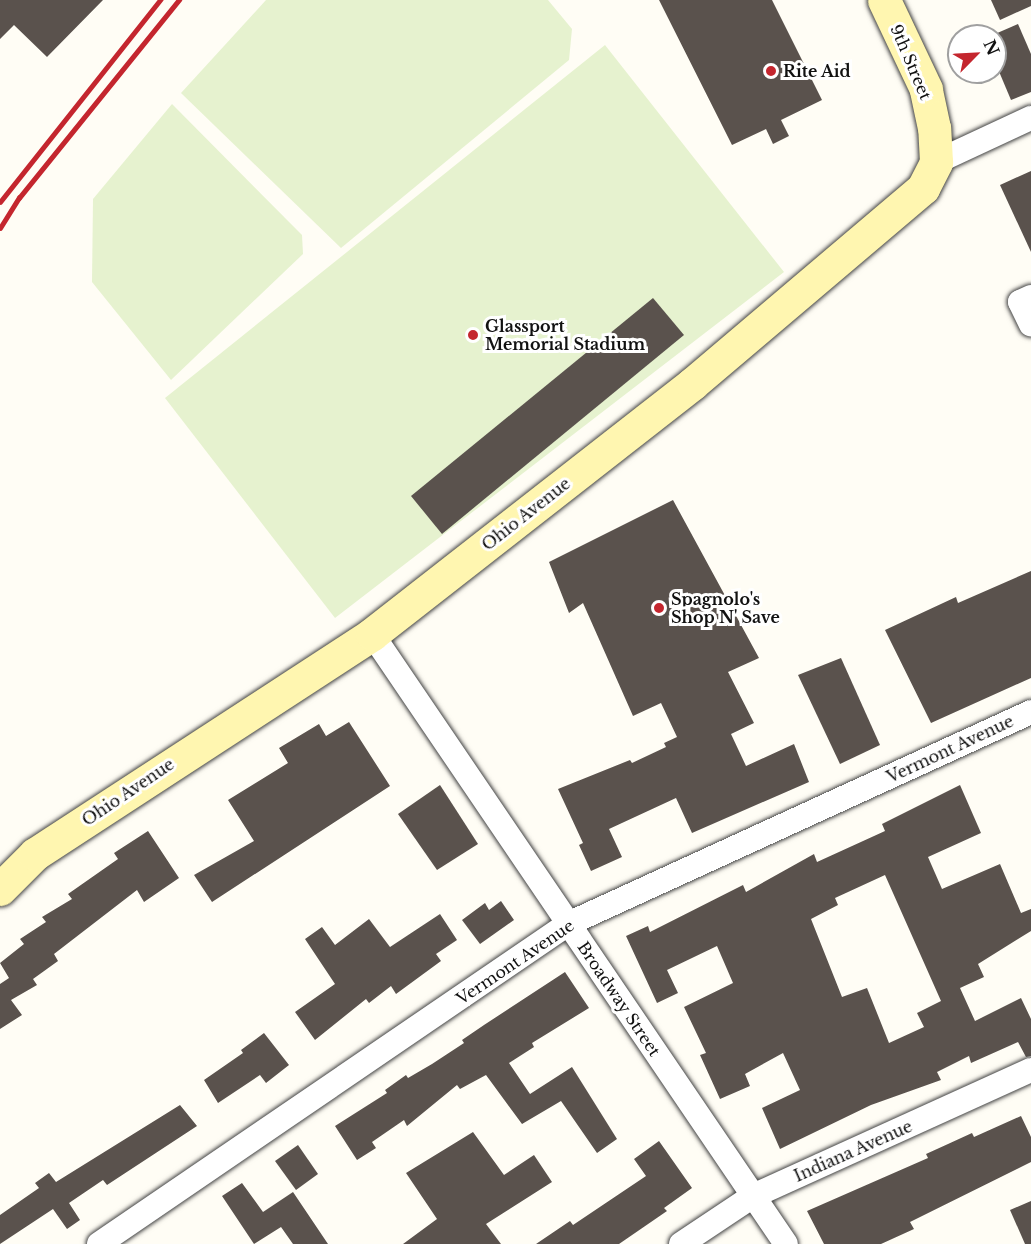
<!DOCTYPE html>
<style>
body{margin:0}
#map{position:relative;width:1031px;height:1244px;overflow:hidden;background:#fffdf5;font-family:"Libre Baskerville",serif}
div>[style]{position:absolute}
.pitch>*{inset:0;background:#e6f2cf}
.building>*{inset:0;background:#5a524d}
.roads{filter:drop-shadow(0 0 2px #444) drop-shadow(0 0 2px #444)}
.minor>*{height:24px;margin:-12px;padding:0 12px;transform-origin:12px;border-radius:12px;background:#fff}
.secondary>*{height:33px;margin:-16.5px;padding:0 16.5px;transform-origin:16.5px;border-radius:16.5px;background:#fff6b0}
.rail>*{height:4.5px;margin:-2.25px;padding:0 2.25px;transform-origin:2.25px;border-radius:2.25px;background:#c4262e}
.dots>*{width:16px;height:16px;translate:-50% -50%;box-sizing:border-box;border:3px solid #fff;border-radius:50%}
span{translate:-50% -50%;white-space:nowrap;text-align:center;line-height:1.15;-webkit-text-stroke:6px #fff;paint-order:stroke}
.street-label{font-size:16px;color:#111}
.poi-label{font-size:16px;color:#111;font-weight:700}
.left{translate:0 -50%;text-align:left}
.north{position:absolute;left:947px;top:24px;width:60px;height:60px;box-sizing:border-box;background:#fff;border:2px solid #a0a0a0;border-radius:50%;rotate:66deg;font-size:16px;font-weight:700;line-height:24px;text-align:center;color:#111}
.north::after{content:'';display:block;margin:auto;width:21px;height:27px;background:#c4262e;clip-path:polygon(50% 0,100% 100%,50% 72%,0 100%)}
</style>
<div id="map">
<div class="pitch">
<i style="clip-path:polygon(266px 0,548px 0,572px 29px,569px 60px,341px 248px,181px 93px)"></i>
<i style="clip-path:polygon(605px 45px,784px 272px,335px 618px,165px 398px)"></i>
<i style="clip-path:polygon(172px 104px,302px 235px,303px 254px,171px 380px,92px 282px,93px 199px)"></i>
</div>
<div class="building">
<i style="clip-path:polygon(0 0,103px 0,47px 57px,14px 25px,0 39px)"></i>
<i style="clip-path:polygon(659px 0,772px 0,822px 100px,781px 120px,789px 136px,773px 144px,766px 129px,732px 145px)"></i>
<i style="clip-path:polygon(991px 0,1031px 0,1031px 6px,1000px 20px)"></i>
<i style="clip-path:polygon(1018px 24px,1031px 54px,1031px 92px,1011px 100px,995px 62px,995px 34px)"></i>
<i style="clip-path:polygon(1031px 171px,1031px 252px,1000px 185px)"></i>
<i style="clip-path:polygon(653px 298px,684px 335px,442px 534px,411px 496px)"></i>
<i style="clip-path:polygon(673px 500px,759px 658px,728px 672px,754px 723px,731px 734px,746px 766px,794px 744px,809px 782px,692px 833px,676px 798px,609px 829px,622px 857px,591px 871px,579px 845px,583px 843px,558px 789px,630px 760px,632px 763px,666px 747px,664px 743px,677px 737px,661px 703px,633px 716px,583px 603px,569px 613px,549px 562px)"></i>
<i style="clip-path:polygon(1031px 571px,1031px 678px,931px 723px,885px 630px,956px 597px,958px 603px)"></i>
<i style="clip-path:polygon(841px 658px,880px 745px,840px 764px,798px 675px)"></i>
<i style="clip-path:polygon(349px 722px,390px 786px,212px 902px,194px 875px,254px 841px,228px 800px,288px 763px,279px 748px,319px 724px,326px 736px)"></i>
<i style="clip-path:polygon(440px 785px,478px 844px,437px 870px,398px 814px)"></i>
<i style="clip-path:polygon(evenodd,960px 785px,981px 833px,928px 857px,942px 889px,1000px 864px,1021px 913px,1031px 909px,1031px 931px,978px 964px,984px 977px,960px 988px,975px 1021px,1021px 998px,1031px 1019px,1031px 1056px,1026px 1057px,1018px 1042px,971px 1063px,969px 1056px,937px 1072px,941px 1080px,871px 1105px,780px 1149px,762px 1108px,800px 1090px,783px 1053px,745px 1074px,750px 1086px,720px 1099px,700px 1055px,706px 1053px,684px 1007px,733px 983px,717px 946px,667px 970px,678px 993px,657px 1003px,626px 936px,648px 926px,650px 932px,743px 885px,746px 892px,814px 854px,817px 862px,885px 831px,882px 824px,960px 785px,885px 875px,941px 1001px,917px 1013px,924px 1027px,889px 1043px,867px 988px,842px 997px,811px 919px,838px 905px,835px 898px,885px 875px)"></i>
<i style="clip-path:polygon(148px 831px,179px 878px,144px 902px,137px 890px,54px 954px,58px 961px,33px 979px,37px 985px,11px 1000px,22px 1015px,0 1029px,0 984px,9px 978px,0 963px,24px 944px,20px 939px,46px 922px,42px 917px,72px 899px,68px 894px,118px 859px,114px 853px)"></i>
<i style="clip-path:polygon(501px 901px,514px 920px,480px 944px,462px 920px,485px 903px,489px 910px)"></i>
<i style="clip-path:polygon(440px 914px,457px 940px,436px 954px,441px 961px,396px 994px,391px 986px,369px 1003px,366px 999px,315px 1040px,295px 1012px,335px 984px,305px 939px,322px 927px,335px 945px,369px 919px,390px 947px)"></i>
<i style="clip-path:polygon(565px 972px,589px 1008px,532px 1043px,534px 1047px,509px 1063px,530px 1094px,572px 1067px,617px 1139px,597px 1153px,561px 1101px,522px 1124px,486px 1075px,460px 1089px,457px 1085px,407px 1126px,404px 1120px,372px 1142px,376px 1148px,357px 1160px,335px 1126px,387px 1093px,385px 1090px,406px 1075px,408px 1078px,432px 1064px,464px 1043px,462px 1040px,484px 1025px)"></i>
<i style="clip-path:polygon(264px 1033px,289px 1065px,266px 1083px,260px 1075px,218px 1103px,204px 1080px,243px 1053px,241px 1050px)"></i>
<i style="clip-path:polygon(180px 1105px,197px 1126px,107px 1185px,103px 1180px,69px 1203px,80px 1220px,67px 1229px,53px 1209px,0 1244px,0 1215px,39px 1188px,35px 1183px,49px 1173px,56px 1182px)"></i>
<i style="clip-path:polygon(1021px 1116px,1031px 1137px,1031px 1162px,910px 1222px,914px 1229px,881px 1244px,824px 1244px,807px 1211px,928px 1158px,926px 1154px,948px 1144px,972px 1133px,974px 1137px)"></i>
<i style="clip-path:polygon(473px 1132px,504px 1175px,534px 1155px,552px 1182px,486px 1224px,501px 1244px,403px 1244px,437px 1219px,406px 1173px)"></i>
<i style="clip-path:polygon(659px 1141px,692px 1188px,664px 1208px,667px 1211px,619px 1244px,536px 1244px,570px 1221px,573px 1225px,646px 1176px,634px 1159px)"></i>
<i style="clip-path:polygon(298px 1145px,318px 1174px,296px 1190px,275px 1161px)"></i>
<i style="clip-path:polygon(242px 1183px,263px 1212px,293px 1192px,328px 1244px,293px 1244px,281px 1227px,254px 1244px,222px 1196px)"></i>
<i style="clip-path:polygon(1031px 1201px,1031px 1244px,1025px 1244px,1010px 1210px)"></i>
</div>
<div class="roads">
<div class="minor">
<i style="left:936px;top:162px;width:105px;rotate:-24.9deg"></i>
<i style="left:1031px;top:297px;width:12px;rotate:156deg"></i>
<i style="left:1020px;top:302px;width:25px;rotate:64deg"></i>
<i style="left:372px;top:634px;width:737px;rotate:55.84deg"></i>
<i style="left:99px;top:1244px;width:568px;rotate:-34.31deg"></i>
<i style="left:568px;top:924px;width:509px;rotate:-24.6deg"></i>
<i style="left:681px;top:1244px;width:87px;rotate:-33.7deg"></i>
<i style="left:753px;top:1196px;width:305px;rotate:-24.4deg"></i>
</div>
<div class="secondary">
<i style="left:0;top:889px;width:49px;rotate:-45deg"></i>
<i style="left:35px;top:854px;width:402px;rotate:-33.1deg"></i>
<i style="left:372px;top:634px;width:406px;rotate:-38deg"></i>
<i style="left:692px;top:384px;width:303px;rotate:-40.3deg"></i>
<i style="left:923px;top:188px;width:29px;rotate:-63deg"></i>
<i style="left:936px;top:162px;width:34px;rotate:-93deg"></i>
<i style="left:934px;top:128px;width:40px;rotate:-102deg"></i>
<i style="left:926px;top:89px;width:98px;rotate:-115.3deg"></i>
</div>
</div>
<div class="rail">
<i style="left:0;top:202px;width:258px;rotate:-51.6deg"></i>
<i style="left:0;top:228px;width:36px;rotate:-58deg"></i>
<i style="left:19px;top:198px;width:255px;rotate:-51.1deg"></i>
</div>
<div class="dots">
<i style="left:771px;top:71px;background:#c4262e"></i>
<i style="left:473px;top:335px;background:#c4262e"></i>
<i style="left:659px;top:608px;background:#c4262e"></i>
</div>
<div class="street-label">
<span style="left:911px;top:62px;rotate:67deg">9th Street</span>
<span style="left:526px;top:514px;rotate:-38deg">Ohio Avenue</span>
<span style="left:950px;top:749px;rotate:-25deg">Vermont Avenue</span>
<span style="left:128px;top:792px;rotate:-34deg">Ohio Avenue</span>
<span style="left:515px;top:962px;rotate:-34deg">Vermont Avenue</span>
<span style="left:619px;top:999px;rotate:56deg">Broadway Street</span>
<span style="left:853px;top:1151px;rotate:-24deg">Indiana Avenue</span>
</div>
<div class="poi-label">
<span class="left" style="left:783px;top:71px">Rite Aid</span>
<span class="left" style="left:485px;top:335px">Glassport<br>Memorial Stadium</span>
<span class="left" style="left:671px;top:608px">Spagnolo's<br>Shop N' Save</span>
</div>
<div class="north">N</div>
</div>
